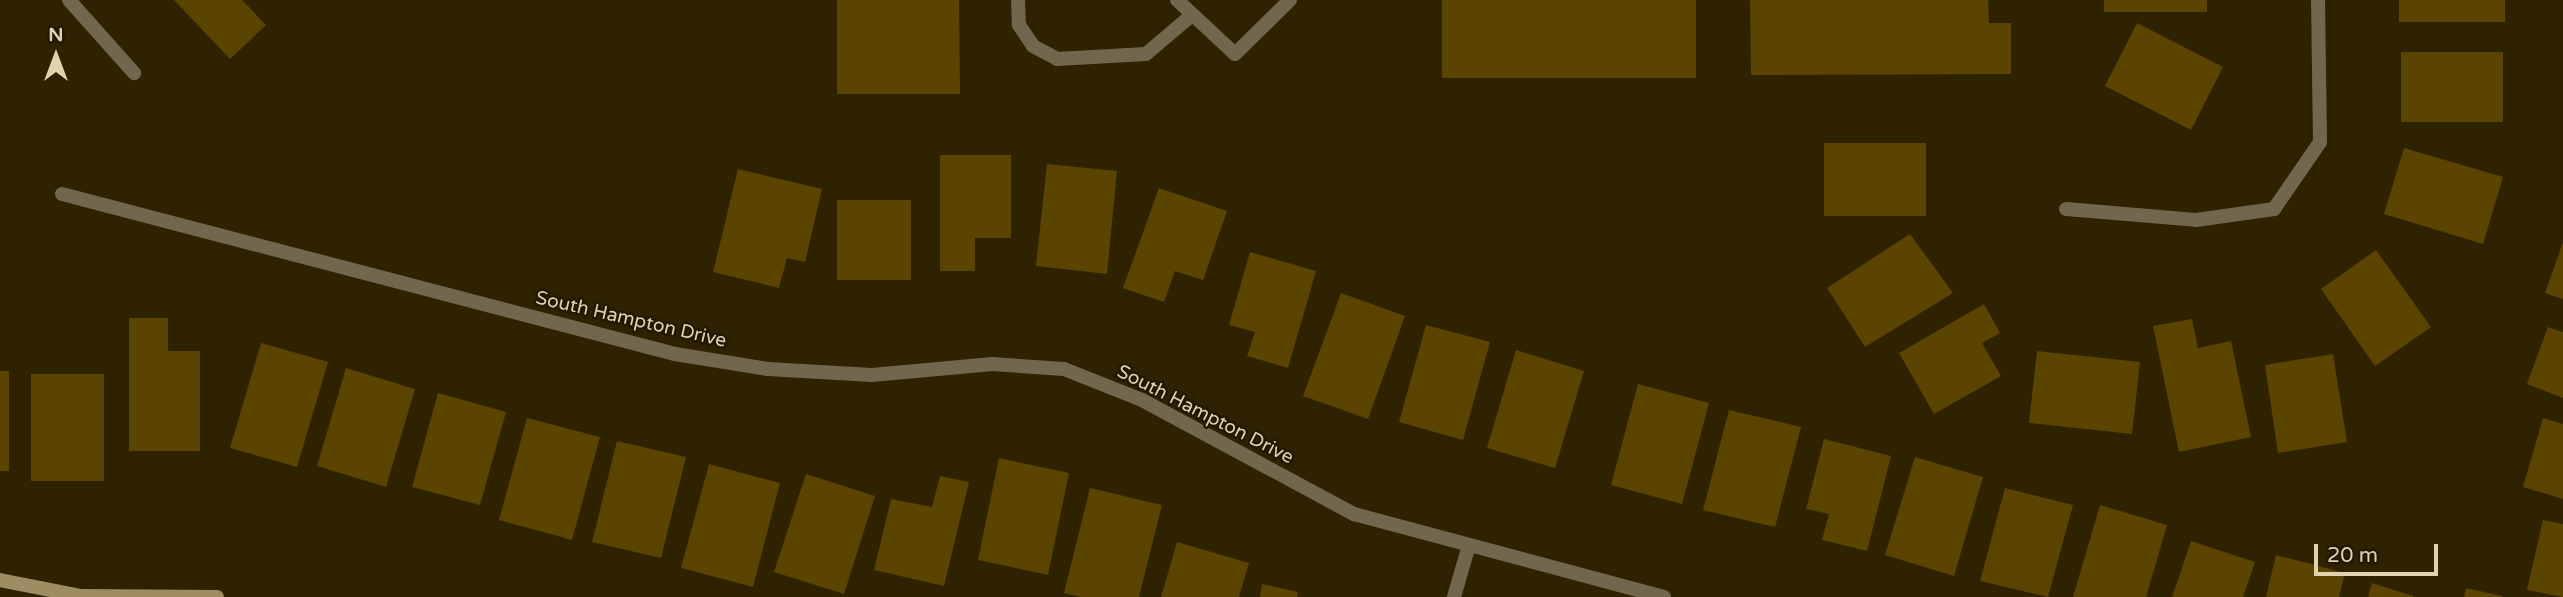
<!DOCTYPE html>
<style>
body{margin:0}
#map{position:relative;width:2563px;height:597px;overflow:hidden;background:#2f2200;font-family:"Varela Round",sans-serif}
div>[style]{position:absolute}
.building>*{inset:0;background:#5a4400}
.lane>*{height:14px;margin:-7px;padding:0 7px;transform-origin:7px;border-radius:7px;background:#72674d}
.street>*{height:14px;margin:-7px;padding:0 7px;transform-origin:7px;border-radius:7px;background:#72674d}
.secondary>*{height:14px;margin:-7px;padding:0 7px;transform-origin:7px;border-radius:7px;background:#9e8c62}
span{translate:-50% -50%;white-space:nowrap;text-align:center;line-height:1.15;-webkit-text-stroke:5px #221905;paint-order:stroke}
.street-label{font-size:19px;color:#e0d3b2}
.north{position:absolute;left:21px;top:21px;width:70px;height:70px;-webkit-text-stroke:5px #221905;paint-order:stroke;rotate:0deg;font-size:19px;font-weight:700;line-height:28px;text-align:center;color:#e0d3b2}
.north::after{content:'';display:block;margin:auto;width:24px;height:32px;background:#e0d3b2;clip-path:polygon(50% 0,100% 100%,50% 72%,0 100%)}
.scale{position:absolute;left:2314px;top:544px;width:124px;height:32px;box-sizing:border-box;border:4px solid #e0d3b2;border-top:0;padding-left:9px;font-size:21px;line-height:24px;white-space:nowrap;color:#e0d3b2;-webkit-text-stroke:5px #221905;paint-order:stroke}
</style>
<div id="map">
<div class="building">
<i style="clip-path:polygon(174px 0,242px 0,266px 25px,230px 59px)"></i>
<i style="clip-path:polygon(837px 0,959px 0,960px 94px,837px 94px)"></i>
<i style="clip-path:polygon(1442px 0,1696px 0,1696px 78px,1442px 78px)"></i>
<i style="clip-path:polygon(1750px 0,1988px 0,1989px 23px,2011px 23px,2011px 74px,1751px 75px)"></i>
<i style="clip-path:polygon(2104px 0,2207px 0,2207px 12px,2104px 12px)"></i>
<i style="clip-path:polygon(2399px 0,2505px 0,2505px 22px,2399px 22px)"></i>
<i style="clip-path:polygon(2137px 23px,2223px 67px,2191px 130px,2105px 86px)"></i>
<i style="clip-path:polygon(2401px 52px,2503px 52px,2503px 122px,2401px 122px)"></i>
<i style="clip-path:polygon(1824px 143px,1926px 143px,1926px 216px,1824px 216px)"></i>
<i style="clip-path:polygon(2404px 148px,2503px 177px,2483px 244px,2384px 214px)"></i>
<i style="clip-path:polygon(940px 155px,1011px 155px,1011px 238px,975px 238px,975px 271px,940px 271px)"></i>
<i style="clip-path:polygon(1047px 164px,1117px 171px,1107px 274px,1036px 266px)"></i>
<i style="clip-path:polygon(738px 169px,822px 189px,805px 262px,787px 258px,779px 288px,713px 272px)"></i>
<i style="clip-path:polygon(1159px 188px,1227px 211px,1203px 280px,1175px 271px,1164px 302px,1123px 288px)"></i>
<i style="clip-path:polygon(837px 200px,911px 200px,911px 280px,837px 280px)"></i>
<i style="clip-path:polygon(1910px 234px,1953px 293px,1865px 347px,1827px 288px)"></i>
<i style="clip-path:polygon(2563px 242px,2563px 299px,2545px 293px)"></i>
<i style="clip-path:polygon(2376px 250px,2431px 327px,2375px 366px,2321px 289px)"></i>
<i style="clip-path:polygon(1250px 252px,1316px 271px,1288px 368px,1247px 356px,1255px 332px,1229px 325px)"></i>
<i style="clip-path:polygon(1341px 293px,1405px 316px,1368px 419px,1303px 396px)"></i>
<i style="clip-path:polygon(1984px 304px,2000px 333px,1982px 343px,2001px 376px,1934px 414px,1899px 353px)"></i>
<i style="clip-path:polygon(129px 318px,168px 318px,168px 351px,200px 351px,200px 451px,129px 451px)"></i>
<i style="clip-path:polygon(2192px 319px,2198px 348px,2231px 341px,2251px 437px,2179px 452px,2153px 326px)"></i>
<i style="clip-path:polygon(1426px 325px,1490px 342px,1463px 440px,1399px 422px)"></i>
<i style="clip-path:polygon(2548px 327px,2563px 332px,2563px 398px,2527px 384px)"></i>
<i style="clip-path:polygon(261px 343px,328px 362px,297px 467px,230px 448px)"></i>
<i style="clip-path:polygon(1516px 350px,1584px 371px,1555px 468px,1487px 448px)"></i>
<i style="clip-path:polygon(2037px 351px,2140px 362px,2132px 434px,2029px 423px)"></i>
<i style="clip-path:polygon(2333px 354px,2347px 442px,2278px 453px,2265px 365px)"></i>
<i style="clip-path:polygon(346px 368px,415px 389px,386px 487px,317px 466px)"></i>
<i style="clip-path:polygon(0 371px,9px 371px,9px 471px,0 471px)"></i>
<i style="clip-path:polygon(31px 374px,104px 374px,104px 481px,31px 481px)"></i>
<i style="clip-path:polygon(1638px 384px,1709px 403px,1682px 504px,1611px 485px)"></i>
<i style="clip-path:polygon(438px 393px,506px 412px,480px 505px,412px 487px)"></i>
<i style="clip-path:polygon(1729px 410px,1801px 427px,1775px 527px,1703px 510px)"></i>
<i style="clip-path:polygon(527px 418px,600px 437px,572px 540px,499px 520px)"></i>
<i style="clip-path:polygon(2543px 418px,2563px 424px,2563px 499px,2523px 487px)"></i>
<i style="clip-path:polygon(1824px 439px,1891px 456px,1867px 551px,1822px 540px,1829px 514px,1806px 509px)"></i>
<i style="clip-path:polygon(617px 441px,686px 457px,661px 558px,592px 542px)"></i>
<i style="clip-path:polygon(1915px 457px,1983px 477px,1954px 576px,1885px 555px)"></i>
<i style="clip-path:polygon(999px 458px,1069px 473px,1048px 575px,978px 560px)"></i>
<i style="clip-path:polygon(709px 464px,780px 483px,753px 587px,681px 568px)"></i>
<i style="clip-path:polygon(806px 474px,875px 496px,844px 594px,774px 572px)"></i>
<i style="clip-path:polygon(940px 476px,969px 482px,944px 586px,874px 570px,891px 499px,932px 507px)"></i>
<i style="clip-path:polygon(1090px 488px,1162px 505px,1139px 597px,1081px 597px,1064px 593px)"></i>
<i style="clip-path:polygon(2005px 488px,2073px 505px,2048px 597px,1980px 581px)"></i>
<i style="clip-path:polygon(2100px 505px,2167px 525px,2146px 597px,2073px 597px)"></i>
<i style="clip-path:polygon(2543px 520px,2563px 524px,2563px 597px,2527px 590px)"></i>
<i style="clip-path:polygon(2191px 541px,2255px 562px,2243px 597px,2172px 597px)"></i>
<i style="clip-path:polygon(1177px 542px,1249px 563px,1239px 597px,1161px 597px)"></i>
<i style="clip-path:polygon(2276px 555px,2345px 573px,2339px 597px,2266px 597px)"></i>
<i style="clip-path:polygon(2372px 583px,2413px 596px,2413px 597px,2368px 597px)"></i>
<i style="clip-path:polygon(1262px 584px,1298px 592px,1297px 597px,1260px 597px)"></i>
<i style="clip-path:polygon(2466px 588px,2502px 596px,2502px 597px,2464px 597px)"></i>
</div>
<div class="lane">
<i style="left:69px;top:0;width:98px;rotate:48.3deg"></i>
<i style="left:1018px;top:0;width:25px;rotate:88deg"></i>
<i style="left:1019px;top:25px;width:25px;rotate:56deg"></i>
<i style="left:1033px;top:46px;width:27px;rotate:28deg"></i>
<i style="left:1057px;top:59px;width:89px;rotate:-3.2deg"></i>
<i style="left:1146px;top:54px;width:60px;rotate:-40.3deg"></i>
<i style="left:1177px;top:0;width:79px;rotate:43deg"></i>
<i style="left:1235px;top:54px;width:77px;rotate:-44.5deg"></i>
</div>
<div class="street">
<i style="left:62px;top:194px;width:634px;rotate:14.63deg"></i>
<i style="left:675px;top:354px;width:94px;rotate:9.2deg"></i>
<i style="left:768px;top:369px;width:104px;rotate:3.3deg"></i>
<i style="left:872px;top:375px;width:121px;rotate:-5.2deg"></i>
<i style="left:992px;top:364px;width:72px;rotate:4deg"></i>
<i style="left:1064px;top:369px;width:84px;rotate:21.7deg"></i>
<i style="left:1142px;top:400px;width:241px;rotate:28.3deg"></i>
<i style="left:1354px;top:514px;width:321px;rotate:15deg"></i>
<i style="left:2066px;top:209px;width:130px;rotate:4.8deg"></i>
<i style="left:2196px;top:220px;width:79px;rotate:-8deg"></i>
<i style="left:2274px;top:209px;width:81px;rotate:-55.5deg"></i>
<i style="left:2320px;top:142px;width:142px;rotate:-90.8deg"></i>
<i style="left:1454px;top:597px;width:54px;rotate:-73.9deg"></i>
</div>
<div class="secondary">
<i style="left:0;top:580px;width:83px;rotate:11.2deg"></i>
<i style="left:81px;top:596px;width:136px;rotate:0.4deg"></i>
</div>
<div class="street-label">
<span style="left:631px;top:320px;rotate:13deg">South Hampton Drive</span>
<span style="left:1205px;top:415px;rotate:27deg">South Hampton Drive</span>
</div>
<div class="north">N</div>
<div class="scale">20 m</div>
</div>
